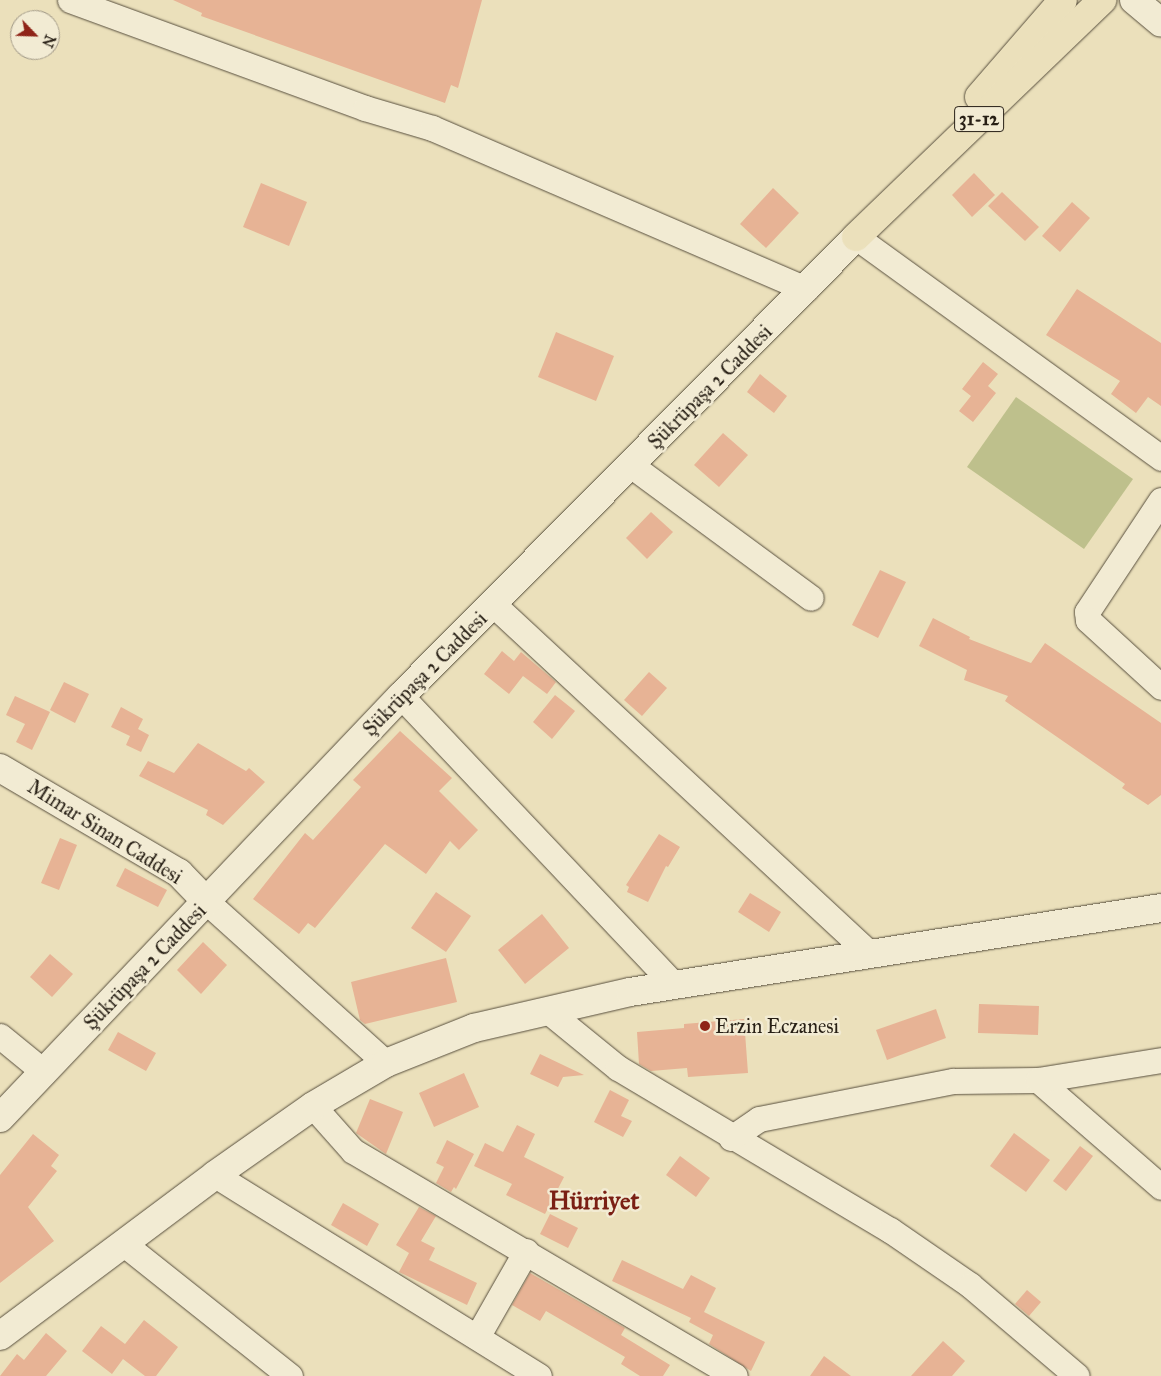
<!DOCTYPE html>
<meta charset="utf-8">
<style>
body{margin:0}
#map{position:relative;width:1161px;height:1376px;overflow:hidden;background:#ebe0bb;font-family:"IM FELL Great Primer",serif}
div>[style]{position:absolute}
.green>*{inset:0;background:#bec08c}
.building>*{inset:0;background:#e7b395}
.roads{filter:drop-shadow(0 0 1px #584f3e) drop-shadow(0 0 1px #584f3e)}
.street>*{height:25px;margin:-12.5px;padding:0 12.5px;transform-origin:12.5px;border-radius:12.5px;background:#f2ebd3}
.secondary>*{height:28px;margin:-14px;padding:0 14px;transform-origin:14px;border-radius:14px;background:#f2ebd3}
.primary>*{height:28px;margin:-14px;padding:0 14px;transform-origin:14px;border-radius:14px;background:#ebe0bb}
.dots>*{width:14px;height:14px;translate:-50% -50%;box-sizing:border-box;border:2px solid #f2ebd3;border-radius:50%}
span{translate:-50% -50%;white-space:nowrap;text-align:center;line-height:1.15;-webkit-text-stroke:5px #f2ebd3;paint-order:stroke}
.shield-label span{padding:1px 4px;background:#f2ebd3;border:1px solid;border-radius:4px;-webkit-text-stroke-width:0}
.shield-label{font-size:19px;color:#271f15;font-weight:700}
.street-label{font-size:20px;color:#271f15}
.poi-label{font-size:20px;color:#271f15}
.left{translate:0 -50%;text-align:left}
.district-label{font-size:25px;color:#7a1f14;font-weight:700}
.north{position:absolute;left:10px;top:10px;width:50px;height:50px;box-sizing:border-box;background:#f2ebd3;border:1px solid #a19987;border-radius:50%;rotate:114deg;font-size:14px;font-weight:700;line-height:20px;text-align:center;color:#271f15}
.north::after{content:'';display:block;margin:auto;width:18px;height:22px;background:#8f2418;clip-path:polygon(50% 0,100% 100%,50% 72%,0 100%)}
</style>
<div id="map">
<div class="green">
<i style="clip-path:polygon(1016px 397px,1133px 479px,1084px 549px,967px 467px)"></i>
</div>
<div class="building">
<i style="clip-path:polygon(173px 0,482px 0,458px 88px,451px 85px,445px 103px,201px 16px,202px 13px)"></i>
<i style="clip-path:polygon(974px 173px,995px 195px,972px 217px,952px 195px)"></i>
<i style="clip-path:polygon(261px 183px,307px 202px,289px 246px,243px 227px)"></i>
<i style="clip-path:polygon(773px 188px,799px 213px,766px 248px,740px 224px)"></i>
<i style="clip-path:polygon(1002px 192px,1039px 227px,1025px 241px,988px 206px)"></i>
<i style="clip-path:polygon(1072px 202px,1090px 218px,1060px 252px,1042px 236px)"></i>
<i style="clip-path:polygon(1077px 289px,1161px 343px,1161px 406px,1148px 397px,1136px 413px,1111px 394px,1120px 381px,1046px 335px)"></i>
<i style="clip-path:polygon(556px 332px,614px 356px,596px 401px,538px 377px)"></i>
<i style="clip-path:polygon(983px 362px,998px 374px,988px 386px,996px 393px,973px 422px,959px 411px,971px 396px,962px 389px)"></i>
<i style="clip-path:polygon(760px 374px,787px 396px,774px 413px,747px 392px)"></i>
<i style="clip-path:polygon(723px 433px,748px 455px,719px 487px,694px 465px)"></i>
<i style="clip-path:polygon(651px 512px,673px 532px,647px 559px,626px 538px)"></i>
<i style="clip-path:polygon(880px 570px,906px 582px,878px 638px,852px 625px)"></i>
<i style="clip-path:polygon(933px 618px,970px 637px,969px 639px,1031px 663px,1045px 643px,1161px 723px,1161px 795px,1148px 805px,1122px 788px,1125px 784px,1005px 701px,1008px 696px,964px 680px,967px 670px,919px 646px)"></i>
<i style="clip-path:polygon(502px 651px,514px 661px,521px 652px,556px 682px,547px 694px,523px 676px,509px 694px,484px 674px)"></i>
<i style="clip-path:polygon(649px 672px,667px 688px,642px 716px,624px 700px)"></i>
<i style="clip-path:polygon(64px 682px,89px 694px,75px 723px,50px 710px)"></i>
<i style="clip-path:polygon(555px 695px,575px 711px,552px 739px,533px 722px)"></i>
<i style="clip-path:polygon(15px 696px,50px 712px,32px 750px,16px 742px,25px 724px,6px 715px)"></i>
<i style="clip-path:polygon(121px 707px,143px 719px,138px 729px,149px 735px,141px 752px,126px 745px,130px 736px,111px 727px)"></i>
<i style="clip-path:polygon(400px 731px,452px 778px,439px 791px,478px 830px,459px 850px,450px 841px,426px 874px,385px 844px,315px 928px,308px 923px,299px 934px,253px 899px,305px 833px,313px 840px,361px 787px,353px 780px)"></i>
<i style="clip-path:polygon(198px 743px,246px 771px,249px 768px,265px 782px,223px 825px,206px 815px,208px 810px,139px 776px,148px 761px,174px 773px)"></i>
<i style="clip-path:polygon(659px 834px,680px 847px,668px 867px,666px 866px,648px 902px,627px 892px,629px 887px,626px 885px)"></i>
<i style="clip-path:polygon(60px 838px,77px 845px,59px 890px,41px 883px)"></i>
<i style="clip-path:polygon(125px 868px,167px 890px,158px 907px,116px 886px)"></i>
<i style="clip-path:polygon(436px 892px,471px 916px,446px 952px,411px 928px)"></i>
<i style="clip-path:polygon(750px 893px,781px 912px,769px 932px,738px 912px)"></i>
<i style="clip-path:polygon(542px 914px,569px 948px,525px 984px,498px 950px)"></i>
<i style="clip-path:polygon(203px 942px,227px 965px,201px 994px,177px 970px)"></i>
<i style="clip-path:polygon(50px 954px,73px 974px,52px 997px,30px 977px)"></i>
<i style="clip-path:polygon(446px 958px,457px 1002px,365px 1024px,360px 1020px,351px 982px)"></i>
<i style="clip-path:polygon(979px 1004px,1039px 1006px,1038px 1035px,978px 1033px)"></i>
<i style="clip-path:polygon(936px 1009px,946px 1038px,887px 1060px,876px 1030px)"></i>
<i style="clip-path:polygon(744px 1019px,748px 1073px,688px 1077px,687px 1068px,651px 1071px,639px 1064px,637px 1032px,684px 1028px,684px 1024px)"></i>
<i style="clip-path:polygon(118px 1032px,156px 1053px,146px 1071px,108px 1050px)"></i>
<i style="clip-path:polygon(540px 1054px,584px 1075px,563px 1077px,558px 1087px,530px 1074px)"></i>
<i style="clip-path:polygon(464px 1073px,479px 1107px,434px 1127px,419px 1093px)"></i>
<i style="clip-path:polygon(610px 1090px,629px 1100px,621px 1116px,632px 1121px,623px 1137px,594px 1122px)"></i>
<i style="clip-path:polygon(370px 1099px,403px 1112px,386px 1154px,356px 1133px)"></i>
<i style="clip-path:polygon(517px 1125px,535px 1134px,524px 1157px,564px 1177px,545px 1214px,506px 1195px,512px 1184px,474px 1166px,485px 1143px,503px 1152px)"></i>
<i style="clip-path:polygon(1014px 1133px,1050px 1160px,1026px 1192px,990px 1166px)"></i>
<i style="clip-path:polygon(33px 1134px,59px 1155px,51px 1166px,57px 1171px,28px 1207px,54px 1241px,0 1283px,0 1175px)"></i>
<i style="clip-path:polygon(447px 1140px,474px 1154px,456px 1189px,454px 1187px,451px 1192px,436px 1183px,444px 1167px,436px 1163px)"></i>
<i style="clip-path:polygon(1080px 1146px,1093px 1156px,1066px 1191px,1053px 1181px)"></i>
<i style="clip-path:polygon(680px 1156px,710px 1178px,696px 1197px,666px 1175px)"></i>
<i style="clip-path:polygon(343px 1203px,379px 1224px,367px 1246px,331px 1225px)"></i>
<i style="clip-path:polygon(419px 1207px,436px 1216px,421px 1241px,435px 1248px,429px 1260px,477px 1283px,467px 1305px,399px 1272px,409px 1253px,396px 1245px)"></i>
<i style="clip-path:polygon(550px 1214px,578px 1228px,568px 1248px,540px 1234px)"></i>
<i style="clip-path:polygon(622px 1260px,683px 1289px,691px 1275px,716px 1288px,704px 1312px,765px 1342px,751px 1371px,709px 1344px,713px 1335px,689px 1322px,691px 1318px,612px 1281px)"></i>
<i style="clip-path:polygon(530px 1273px,625px 1328px,621px 1335px,670px 1365px,663px 1376px,640px 1376px,621px 1364px,625px 1357px,546px 1311px,540px 1321px,512px 1305px)"></i>
<i style="clip-path:polygon(1027px 1290px,1041px 1302px,1029px 1316px,1015px 1304px)"></i>
<i style="clip-path:polygon(144px 1320px,178px 1347px,156px 1376px,145px 1376px,123px 1359px,112px 1374px,82px 1351px,101px 1326px,125px 1344px)"></i>
<i style="clip-path:polygon(46px 1333px,67px 1351px,46px 1376px,0 1376px,17px 1354px,24px 1360px)"></i>
<i style="clip-path:polygon(943px 1341px,965px 1361px,952px 1376px,911px 1376px)"></i>
<i style="clip-path:polygon(824px 1356px,851px 1376px,810px 1376px)"></i>
</div>
<div class="roads">
<div class="street">
<i style="left:70px;top:0;width:314px;rotate:20.1deg"></i>
<i style="left:365px;top:108px;width:70px;rotate:16.6deg"></i>
<i style="left:432px;top:128px;width:407px;rotate:23.3deg"></i>
<i style="left:856px;top:237px;width:377px;rotate:35.9deg"></i>
<i style="left:632px;top:466px;width:222px;rotate:36.4deg"></i>
<i style="left:1161px;top:500px;width:134px;rotate:123.5deg"></i>
<i style="left:1087px;top:612px;width:8px;rotate:83deg"></i>
<i style="left:1088px;top:620px;width:99px;rotate:42.5deg"></i>
<i style="left:494px;top:605px;width:513px;rotate:42.87deg"></i>
<i style="left:401px;top:696px;width:398px;rotate:46.6deg"></i>
<i style="left:207px;top:902px;width:241px;rotate:42deg"></i>
<i style="left:548px;top:1011px;width:90px;rotate:39.2deg"></i>
<i style="left:618px;top:1068px;width:317px;rotate:30.8deg"></i>
<i style="left:890px;top:1230px;width:97px;rotate:34.5deg"></i>
<i style="left:970px;top:1285px;width:140px;rotate:40.4deg"></i>
<i style="left:0;top:1036px;width:57px;rotate:39.3deg"></i>
<i style="left:1038px;top:1080px;width:163px;rotate:41deg"></i>
<i style="left:313px;top:1106px;width:60px;rotate:48.4deg"></i>
<i style="left:353px;top:1151px;width:443px;rotate:30.5deg"></i>
<i style="left:731px;top:1138px;width:34px;rotate:-34deg"></i>
<i style="left:759px;top:1119px;width:198px;rotate:-11.1deg"></i>
<i style="left:953px;top:1081px;width:85px;rotate:-0.7deg"></i>
<i style="left:1038px;top:1080px;width:125px;rotate:-9.2deg"></i>
<i style="left:215px;top:1175px;width:381px;rotate:31.8deg"></i>
<i style="left:124px;top:1244px;width:212px;rotate:38.5deg"></i>
<i style="left:477px;top:1337px;width:99px;rotate:-60.3deg"></i>
</div>
<div class="secondary">
<i style="left:1134px;top:0;width:35px;rotate:40deg"></i>
<i style="left:0;top:768px;width:208px;rotate:30.4deg"></i>
<i style="left:179px;top:873px;width:40px;rotate:46deg"></i>
<i style="left:0;top:1118px;width:582px;rotate:-46.46deg"></i>
<i style="left:401px;top:696px;width:646px;rotate:-45.25deg"></i>
<i style="left:0;top:1336px;width:269px;rotate:-36.8deg"></i>
<i style="left:215px;top:1175px;width:120px;rotate:-35.1deg"></i>
<i style="left:313px;top:1106px;width:85px;rotate:-30.5deg"></i>
<i style="left:386px;top:1063px;width:95px;rotate:-21.7deg"></i>
<i style="left:474px;top:1028px;width:160px;rotate:-13deg"></i>
<i style="left:630px;top:992px;width:538px;rotate:-8.99deg"></i>
</div>
<div class="primary">
<i style="left:979px;top:97px;width:128px;rotate:-49.1deg"></i>
<i style="left:856px;top:237px;width:342px;rotate:-43.9deg"></i>
</div>
</div>
<div class="dots">
<i style="left:705px;top:1026px;background:#8f2418"></i>
</div>
<div class="shield-label">
<span style="left:979px;top:119px">31-12</span>
</div>
<div class="street-label">
<span style="left:710px;top:387px;rotate:-45deg">Şükrüpaşa 2 Caddesi</span>
<span style="left:425px;top:674px;rotate:-45deg">Şükrüpaşa 2 Caddesi</span>
<span style="left:105px;top:832px;rotate:32deg">Mimar Sinan Caddesi</span>
<span style="left:145px;top:967px;rotate:-46deg">Şükrüpaşa 2 Caddesi</span>
</div>
<div class="poi-label">
<span class="left" style="left:715px;top:1026px">Erzin Eczanesi</span>
</div>
<div class="district-label">
<span style="left:594px;top:1201px">Hürriyet</span>
</div>
<div class="north">N</div>
</div>
